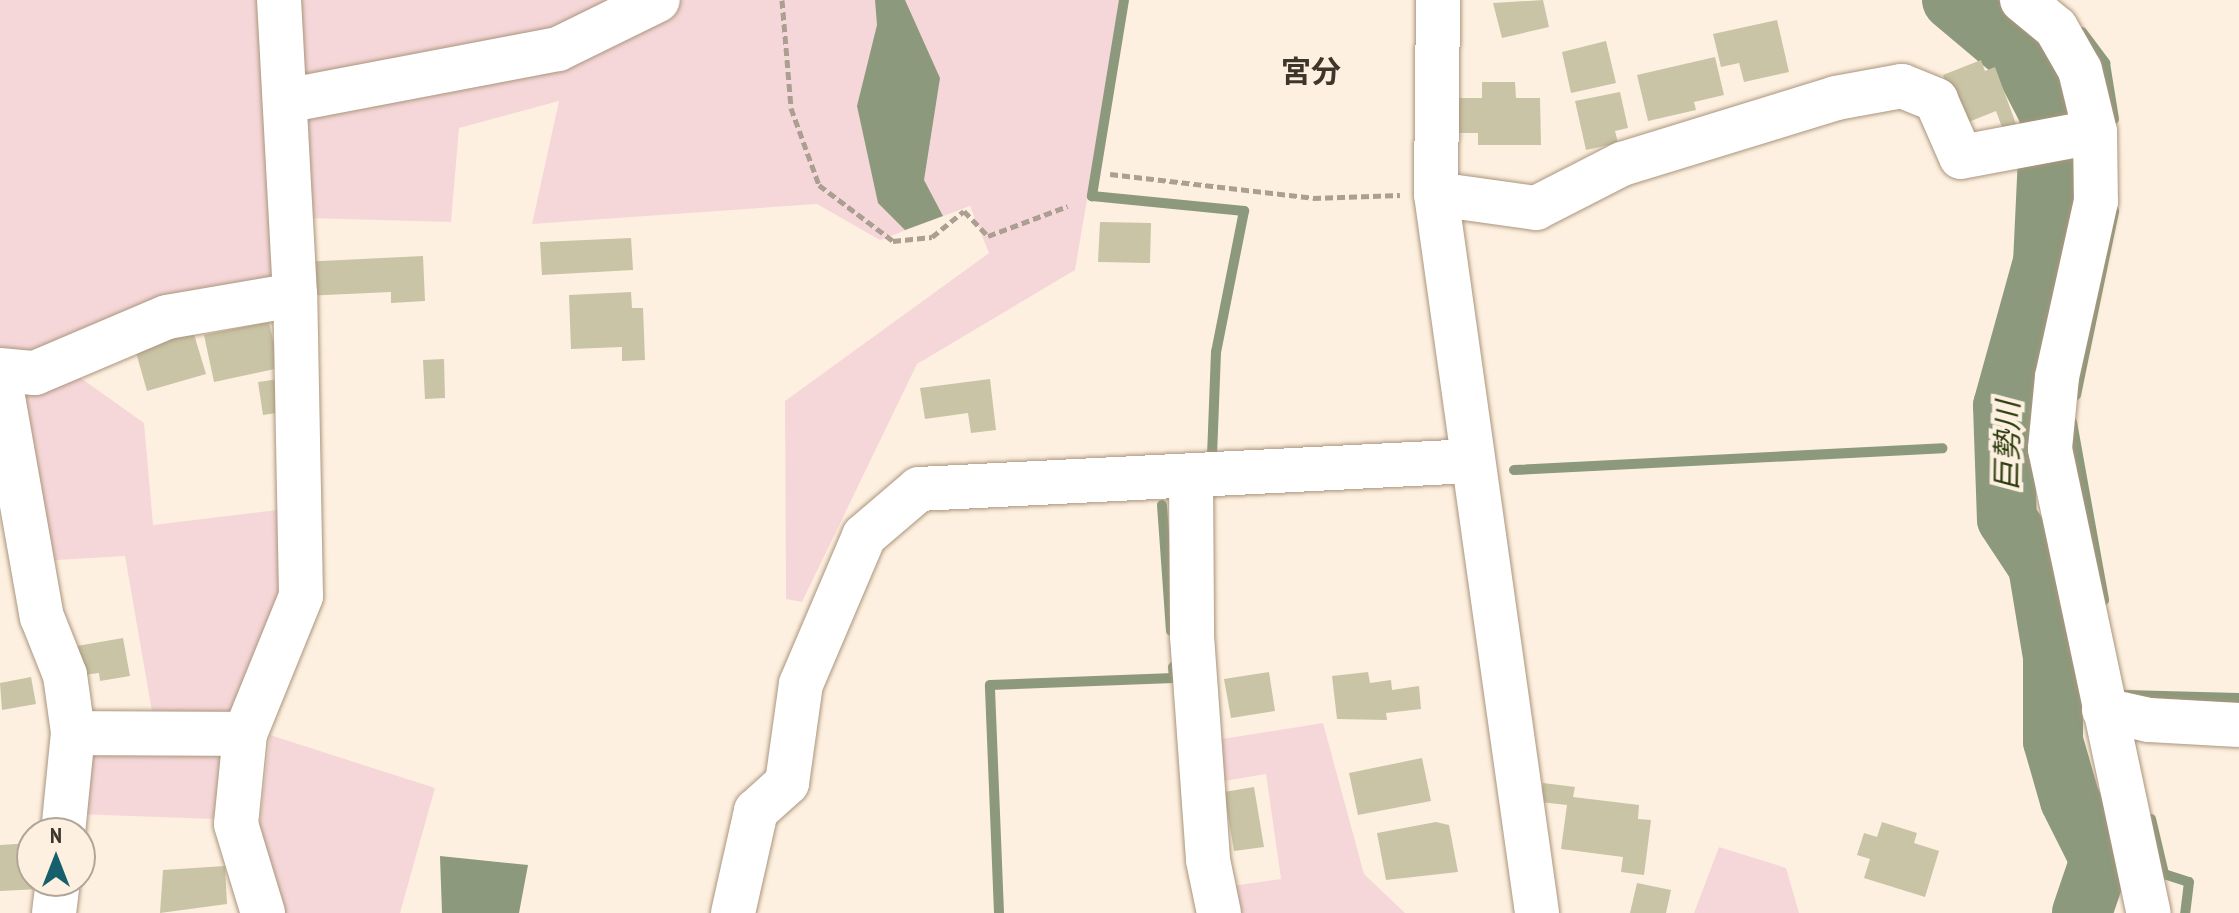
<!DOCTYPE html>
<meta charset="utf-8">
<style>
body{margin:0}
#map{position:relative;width:2239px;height:913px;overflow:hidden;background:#fef0e0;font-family:"PT Sans Narrow","Noto Sans JP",sans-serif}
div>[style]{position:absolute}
.green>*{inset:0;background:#f6d7d9}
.water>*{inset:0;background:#8c997c}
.stream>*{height:10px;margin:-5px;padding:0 5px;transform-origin:5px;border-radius:5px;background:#8c997c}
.river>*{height:60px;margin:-30px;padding:0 30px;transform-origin:30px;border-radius:30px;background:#8c997c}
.building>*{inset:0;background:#c9c4a5}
.path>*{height:5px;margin-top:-2.5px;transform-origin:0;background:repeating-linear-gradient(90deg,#aa9f91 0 8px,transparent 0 12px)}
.roads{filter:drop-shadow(0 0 2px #aa957d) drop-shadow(0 0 2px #aa957d)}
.minor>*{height:44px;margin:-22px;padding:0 22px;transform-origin:22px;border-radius:22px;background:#fff}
span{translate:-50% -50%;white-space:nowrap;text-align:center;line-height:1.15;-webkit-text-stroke:8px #fef0e0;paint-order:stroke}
.neighbourhood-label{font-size:30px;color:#3e352b;font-weight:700}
.water-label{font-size:30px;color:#2b3d0e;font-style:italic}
.north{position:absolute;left:16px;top:817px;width:80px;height:80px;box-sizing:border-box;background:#fef0e0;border:2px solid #b1a598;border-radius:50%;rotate:0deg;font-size:22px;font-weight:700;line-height:32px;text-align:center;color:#3e352b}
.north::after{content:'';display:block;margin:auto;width:28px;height:36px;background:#16606e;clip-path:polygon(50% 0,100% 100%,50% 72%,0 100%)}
</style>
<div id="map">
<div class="green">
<i style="clip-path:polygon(0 0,1121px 0,1075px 270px,917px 364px,802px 602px,786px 599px,785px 401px,989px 253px,970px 206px,880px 240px,817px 204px,532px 224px,559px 101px,459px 128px,451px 222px,306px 218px,282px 290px,47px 354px,144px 423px,153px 525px,286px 509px,290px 596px,228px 725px,155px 729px,125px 556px,40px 561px,0 481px)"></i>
<i style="clip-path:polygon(1323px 723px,1364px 874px,1405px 913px,1215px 913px,1204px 890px,1281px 879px,1266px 774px,1194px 786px,1191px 744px)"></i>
<i style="clip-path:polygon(270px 735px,435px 788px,400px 913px,284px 913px,259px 830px)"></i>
<i style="clip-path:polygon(89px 747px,227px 751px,214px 819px,76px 814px)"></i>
<i style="clip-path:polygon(1719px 847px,1786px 868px,1799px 913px,1694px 913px)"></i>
</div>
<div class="water">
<i style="clip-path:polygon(875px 0,905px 0,940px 78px,924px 180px,943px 216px,905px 230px,878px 203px,857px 106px,877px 25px)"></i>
<i style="clip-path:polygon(440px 856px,528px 865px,519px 913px,442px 913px)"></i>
</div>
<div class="stream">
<i style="left:1124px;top:0;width:199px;rotate:99.3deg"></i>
<i style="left:1092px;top:196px;width:153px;rotate:5.6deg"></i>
<i style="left:1244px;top:211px;width:144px;rotate:101.2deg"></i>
<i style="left:1216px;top:352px;width:104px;rotate:92.2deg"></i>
<i style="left:2082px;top:32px;width:39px;rotate:53deg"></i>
<i style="left:2105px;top:63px;width:57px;rotate:80.9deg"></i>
<i style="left:2076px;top:395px;width:188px;rotate:-78.3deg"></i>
<i style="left:2072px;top:422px;width:181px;rotate:79.8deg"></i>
<i style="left:1514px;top:470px;width:429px;rotate:-2.9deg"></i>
<i style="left:1162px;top:505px;width:126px;rotate:85.9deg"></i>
<i style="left:2125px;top:695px;width:114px;rotate:1.5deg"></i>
<i style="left:2151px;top:819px;width:57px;rotate:76.7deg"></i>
<i style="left:2164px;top:874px;width:26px;rotate:18deg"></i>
<i style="left:2189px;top:882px;width:31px;rotate:97deg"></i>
<i style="left:999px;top:913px;width:228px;rotate:-92.3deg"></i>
<i style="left:990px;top:685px;width:184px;rotate:-2.2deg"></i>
<i style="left:1174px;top:678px;width:11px;rotate:-95deg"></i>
</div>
<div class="river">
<i style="left:1952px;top:0;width:89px;rotate:40deg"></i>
<i style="left:2020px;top:57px;width:65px;rotate:62.7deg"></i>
<i style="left:2050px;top:115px;width:147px;rotate:92.7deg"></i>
<i style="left:2043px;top:262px;width:149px;rotate:105.5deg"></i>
<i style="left:2003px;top:406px;width:113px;rotate:88deg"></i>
<i style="left:2007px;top:519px;width:56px;rotate:56.6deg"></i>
<i style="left:2038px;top:566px;width:92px;rotate:80.6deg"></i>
<i style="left:2053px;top:657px;width:84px;rotate:90deg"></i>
<i style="left:2053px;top:741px;width:61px;rotate:73.9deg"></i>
<i style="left:2070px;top:800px;width:67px;rotate:63.4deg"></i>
<i style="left:2100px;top:860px;width:56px;rotate:108.8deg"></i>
</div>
<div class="building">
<i style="clip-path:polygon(1543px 0,1549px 27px,1502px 38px,1493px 3px)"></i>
<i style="clip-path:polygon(1777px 20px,1789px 72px,1744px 82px,1739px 63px,1721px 67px,1713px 34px)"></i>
<i style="clip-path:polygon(1606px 41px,1616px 83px,1571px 93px,1562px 52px)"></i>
<i style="clip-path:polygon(1715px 57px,1724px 95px,1694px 102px,1696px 110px,1648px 121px,1637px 75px)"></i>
<i style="clip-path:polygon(1981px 60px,1985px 71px,1995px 67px,2019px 132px,2006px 138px,1996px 111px,1961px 125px,1943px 75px)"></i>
<i style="clip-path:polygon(1482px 82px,1515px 82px,1516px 98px,1540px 98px,1541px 145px,1478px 145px,1478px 133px,1453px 133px,1453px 98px,1482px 98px)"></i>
<i style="clip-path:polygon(1620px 92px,1628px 128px,1615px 131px,1618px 143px,1586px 150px,1575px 101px)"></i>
<i style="clip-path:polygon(1100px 222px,1151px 223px,1150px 263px,1098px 262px)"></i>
<i style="clip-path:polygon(631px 238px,633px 270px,542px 275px,540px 242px)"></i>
<i style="clip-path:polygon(423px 256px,425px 301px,391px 303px,391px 292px,303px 296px,301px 262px)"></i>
<i style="clip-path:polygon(631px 292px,632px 308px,643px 308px,645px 360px,622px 361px,622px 347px,571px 349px,569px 295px)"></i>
<i style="clip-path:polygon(269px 322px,279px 368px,214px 382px,204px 335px)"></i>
<i style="clip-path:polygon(193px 331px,206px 374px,147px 391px,135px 349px)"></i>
<i style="clip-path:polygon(444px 359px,445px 398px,425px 399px,423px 360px)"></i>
<i style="clip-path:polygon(279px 379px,283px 412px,263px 415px,258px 382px)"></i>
<i style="clip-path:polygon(990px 379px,996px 430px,971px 433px,968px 413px,925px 419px,920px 388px)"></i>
<i style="clip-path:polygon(123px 638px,130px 676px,100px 681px,99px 673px,83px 675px,77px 646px)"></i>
<i style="clip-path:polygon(1269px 672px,1275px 711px,1231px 718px,1224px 679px)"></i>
<i style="clip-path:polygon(1368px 672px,1370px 683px,1391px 680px,1392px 690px,1419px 686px,1421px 709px,1386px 713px,1387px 720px,1337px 719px,1332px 676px)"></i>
<i style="clip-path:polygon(31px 677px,36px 704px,2px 710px,0 683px)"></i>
<i style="clip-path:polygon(1422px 758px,1431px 801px,1358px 815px,1349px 773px)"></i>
<i style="clip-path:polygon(1543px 783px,1575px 787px,1573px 797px,1639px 805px,1638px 819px,1651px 820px,1644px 875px,1621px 872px,1623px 857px,1561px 849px,1567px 805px,1540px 802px)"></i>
<i style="clip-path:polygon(1254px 787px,1264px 847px,1234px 851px,1224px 792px)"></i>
<i style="clip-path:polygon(1436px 822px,1449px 825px,1458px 872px,1386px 880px,1377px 833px)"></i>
<i style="clip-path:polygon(1882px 822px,1917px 833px,1914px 843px,1939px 851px,1925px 897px,1864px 878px,1870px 859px,1857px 855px,1864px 833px,1877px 837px)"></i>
<i style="clip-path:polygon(32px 843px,32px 881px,39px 881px,40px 889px,0 891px,0 845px)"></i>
<i style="clip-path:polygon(225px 866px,227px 904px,160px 913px,163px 870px)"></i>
<i style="clip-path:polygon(1637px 883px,1671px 890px,1666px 913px,1630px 913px)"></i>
</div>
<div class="path">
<i style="left:782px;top:0;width:108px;rotate:85.2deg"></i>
<i style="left:791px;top:108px;width:82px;rotate:70deg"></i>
<i style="left:819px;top:185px;width:93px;rotate:37.1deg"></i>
<i style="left:893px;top:241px;width:39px;rotate:-6deg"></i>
<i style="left:932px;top:237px;width:41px;rotate:-39.1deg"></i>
<i style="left:964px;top:211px;width:35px;rotate:46deg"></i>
<i style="left:988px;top:236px;width:85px;rotate:-20.6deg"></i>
<i style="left:1110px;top:174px;width:204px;rotate:6.7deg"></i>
<i style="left:1313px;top:198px;width:87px;rotate:-2deg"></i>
</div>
<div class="roads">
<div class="minor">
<i style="left:1438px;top:0;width:194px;rotate:90.6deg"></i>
<i style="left:1436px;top:194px;width:726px;rotate:82deg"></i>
<i style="left:2022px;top:0;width:44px;rotate:39.5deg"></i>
<i style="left:2056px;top:28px;width:48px;rotate:60.3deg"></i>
<i style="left:2080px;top:70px;width:64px;rotate:76.4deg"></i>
<i style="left:2095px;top:132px;width:69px;rotate:89.2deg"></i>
<i style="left:2096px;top:201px;width:180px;rotate:102.5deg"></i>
<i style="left:2057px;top:377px;width:72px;rotate:95.6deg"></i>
<i style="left:2050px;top:449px;width:474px;rotate:78deg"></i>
<i style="left:285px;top:101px;width:278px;rotate:-10.8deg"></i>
<i style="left:558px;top:49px;width:111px;rotate:-26.1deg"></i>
<i style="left:1436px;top:194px;width:101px;rotate:8deg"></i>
<i style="left:1536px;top:208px;width:97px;rotate:-27.1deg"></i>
<i style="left:1622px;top:164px;width:224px;rotate:-17.1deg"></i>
<i style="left:1836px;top:98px;width:67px;rotate:-10.3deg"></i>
<i style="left:1902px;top:86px;width:37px;rotate:22deg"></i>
<i style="left:1936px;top:100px;width:62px;rotate:66.3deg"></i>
<i style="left:1961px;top:157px;width:136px;rotate:-10.6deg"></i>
<i style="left:0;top:370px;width:35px;rotate:5deg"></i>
<i style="left:35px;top:373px;width:143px;rotate:-23deg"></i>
<i style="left:167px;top:317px;width:130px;rotate:-9.8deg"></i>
<i style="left:0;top:380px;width:241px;rotate:80deg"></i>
<i style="left:42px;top:617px;width:62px;rotate:68.4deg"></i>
<i style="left:65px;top:675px;width:59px;rotate:82.1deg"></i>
<i style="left:73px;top:733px;width:172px;rotate:0.3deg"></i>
<i style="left:1191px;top:478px;width:158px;rotate:89.6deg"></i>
<i style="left:1192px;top:636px;width:225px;rotate:85.9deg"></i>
<i style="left:1208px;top:860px;width:54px;rotate:78.3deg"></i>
<i style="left:2104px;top:710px;width:46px;rotate:12.5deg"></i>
<i style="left:2149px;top:720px;width:90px;rotate:3.2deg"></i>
<i style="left:63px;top:833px;width:100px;rotate:-84.3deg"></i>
<i style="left:54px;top:913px;width:32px;rotate:-83deg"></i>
<i style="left:263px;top:913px;width:93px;rotate:-106.9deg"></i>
<i style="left:236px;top:824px;width:90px;rotate:-84.3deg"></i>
<i style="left:245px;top:734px;width:149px;rotate:-67.9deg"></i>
<i style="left:301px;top:596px;width:301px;rotate:-91.1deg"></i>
<i style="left:295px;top:295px;width:295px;rotate:-93.1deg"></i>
<i style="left:733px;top:913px;width:105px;rotate:-77.3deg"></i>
<i style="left:756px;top:811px;width:42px;rotate:-42.1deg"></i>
<i style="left:787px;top:783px;width:100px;rotate:-82deg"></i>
<i style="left:801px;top:684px;width:161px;rotate:-66.9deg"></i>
<i style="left:864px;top:536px;width:72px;rotate:-40.5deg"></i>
<i style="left:919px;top:489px;width:553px;rotate:-2.9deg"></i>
</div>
</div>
<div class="neighbourhood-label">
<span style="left:1311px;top:71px">宮分</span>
</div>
<div class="water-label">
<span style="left:2007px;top:446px;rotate:-89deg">巨勢川</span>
</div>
<div class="north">N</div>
</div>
